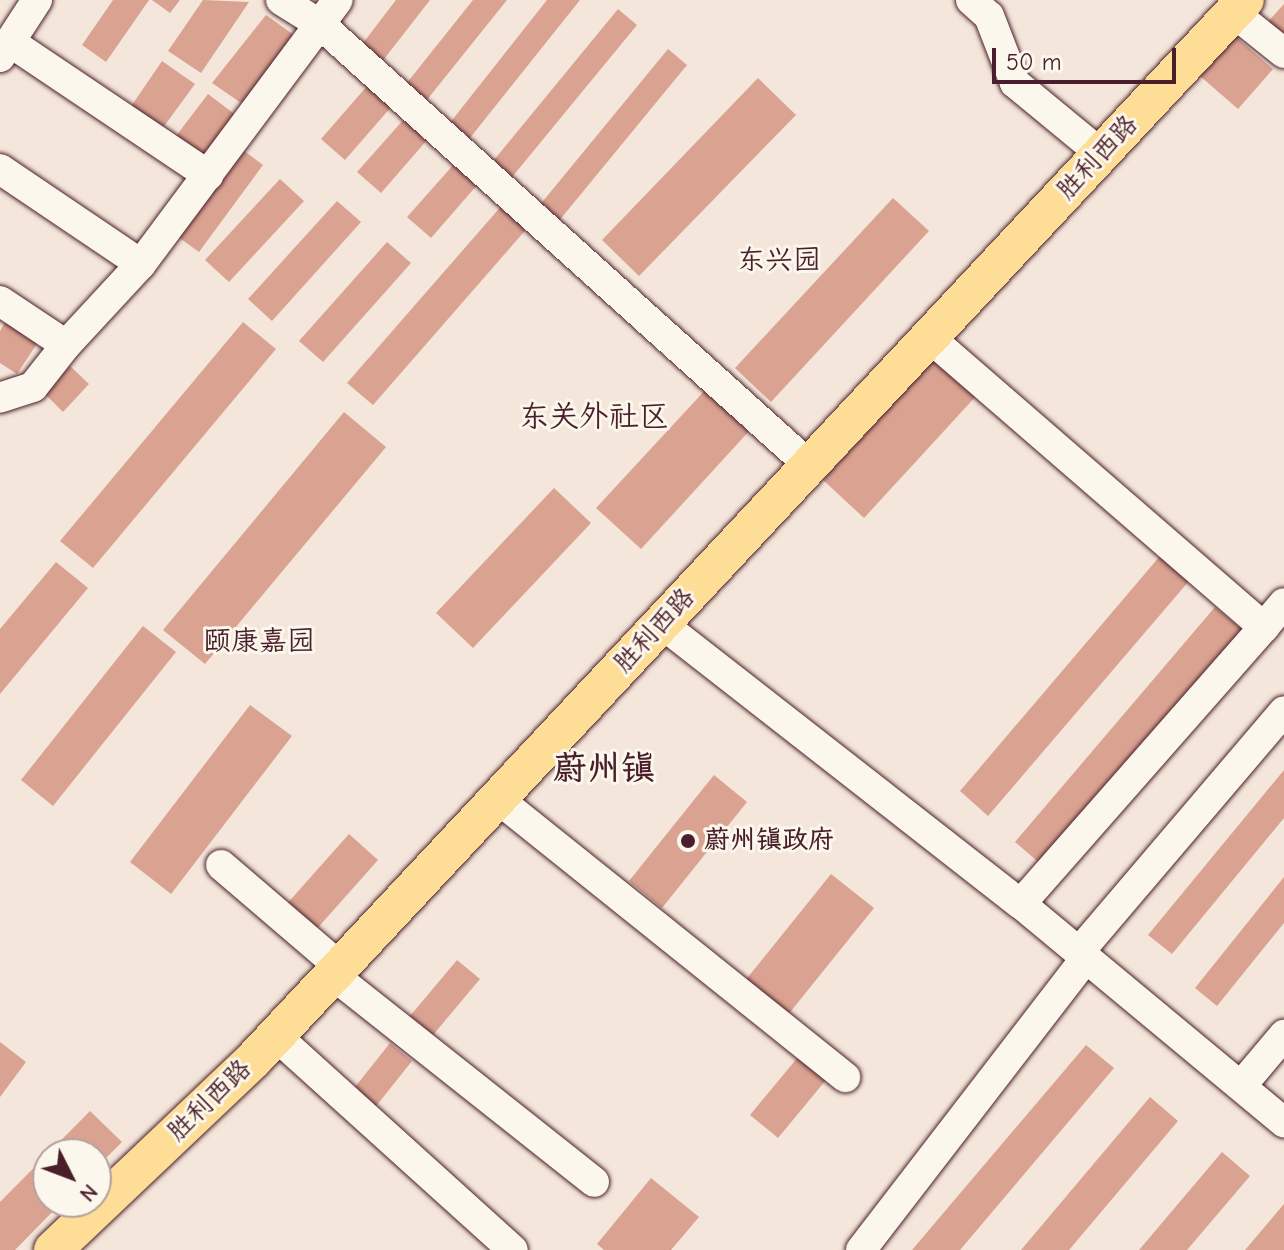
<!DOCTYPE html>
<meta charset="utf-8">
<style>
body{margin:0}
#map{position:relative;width:1284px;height:1250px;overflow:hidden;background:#f4e6da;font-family:"Comic Neue","LXGW WenKai TC",sans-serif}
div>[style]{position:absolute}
.building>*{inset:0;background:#daa391}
.roads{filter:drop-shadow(0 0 2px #4a1f2b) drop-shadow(0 0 2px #4a1f2b)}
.minor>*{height:30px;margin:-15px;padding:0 15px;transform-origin:15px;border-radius:15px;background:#fbf7ec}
.major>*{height:38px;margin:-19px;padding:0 19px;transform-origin:19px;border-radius:19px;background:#fedd96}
.dots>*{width:22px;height:22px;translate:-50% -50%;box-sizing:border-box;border:4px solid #fbf7ec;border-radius:50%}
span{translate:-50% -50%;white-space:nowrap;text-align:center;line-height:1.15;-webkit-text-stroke:6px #fbf7ec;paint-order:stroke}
.street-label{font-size:26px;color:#4a1f2b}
.poi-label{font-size:26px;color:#4a1f2b;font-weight:700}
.left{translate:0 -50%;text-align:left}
.neighbourhood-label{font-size:28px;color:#4a1f2b}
.quarter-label{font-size:30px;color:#4a1f2b}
.district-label{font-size:34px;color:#4a1f2b;font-weight:700}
.north{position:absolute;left:32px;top:1138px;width:80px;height:80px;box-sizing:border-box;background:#fbf7ec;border:2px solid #b4a19f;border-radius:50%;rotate:132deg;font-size:22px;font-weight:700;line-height:32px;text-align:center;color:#4a1f2b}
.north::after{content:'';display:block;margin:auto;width:28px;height:36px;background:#4a1f2b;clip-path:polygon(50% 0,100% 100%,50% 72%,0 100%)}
.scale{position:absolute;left:992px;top:48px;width:184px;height:36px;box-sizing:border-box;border:4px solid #4a1f2b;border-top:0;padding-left:10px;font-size:24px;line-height:28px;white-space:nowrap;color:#4a1f2b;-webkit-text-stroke:6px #fbf7ec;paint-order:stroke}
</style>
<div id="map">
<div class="building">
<i style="clip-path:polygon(113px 0,149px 0,106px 62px,82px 45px)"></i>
<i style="clip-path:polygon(152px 0,180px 0,170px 13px)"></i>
<i style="clip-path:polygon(203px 0,249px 2px,201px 73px,168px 51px)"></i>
<i style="clip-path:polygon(396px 0,430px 0,381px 63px,360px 47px)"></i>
<i style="clip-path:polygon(473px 0,507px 0,422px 106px,402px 89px)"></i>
<i style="clip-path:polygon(547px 0,580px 0,466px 143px,449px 124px)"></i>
<i style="clip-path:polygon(1284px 4px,1284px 39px,1266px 24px)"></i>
<i style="clip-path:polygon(618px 9px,637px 25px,508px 182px,489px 166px)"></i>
<i style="clip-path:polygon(266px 15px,298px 38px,244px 105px,212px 83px)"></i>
<i style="clip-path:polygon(1235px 36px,1273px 69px,1238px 109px,1200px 76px)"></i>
<i style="clip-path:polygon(668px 49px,687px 65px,558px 222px,539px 206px)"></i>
<i style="clip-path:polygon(162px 61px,195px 84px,162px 129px,130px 108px)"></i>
<i style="clip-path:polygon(758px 78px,796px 115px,639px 276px,602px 240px)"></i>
<i style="clip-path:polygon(368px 85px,392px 106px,345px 160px,321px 139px)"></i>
<i style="clip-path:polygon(208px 94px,237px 116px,202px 162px,173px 140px)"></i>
<i style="clip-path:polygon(405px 118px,428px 139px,381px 193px,357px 172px)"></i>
<i style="clip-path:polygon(236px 145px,263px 165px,199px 252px,171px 232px)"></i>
<i style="clip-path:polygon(455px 163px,478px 184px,431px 238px,407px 217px)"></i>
<i style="clip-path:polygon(280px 179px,304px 201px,229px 282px,205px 260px)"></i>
<i style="clip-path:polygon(893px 198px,929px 231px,771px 402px,735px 368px)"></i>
<i style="clip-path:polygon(337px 201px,361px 222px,272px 321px,248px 299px)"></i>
<i style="clip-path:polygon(504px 203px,530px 225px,373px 405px,347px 383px)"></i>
<i style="clip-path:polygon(387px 242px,411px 263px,323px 362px,299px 341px)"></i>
<i style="clip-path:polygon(6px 321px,38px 342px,17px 374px,0 363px,0 331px)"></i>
<i style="clip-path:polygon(243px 322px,276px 349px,93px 568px,60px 541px)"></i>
<i style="clip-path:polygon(937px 356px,978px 394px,864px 518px,823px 480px)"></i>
<i style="clip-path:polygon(70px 366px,89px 384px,63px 412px,44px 393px)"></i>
<i style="clip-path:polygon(708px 387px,752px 428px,641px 549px,596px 508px)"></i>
<i style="clip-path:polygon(344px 412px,386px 447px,205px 664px,163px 630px)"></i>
<i style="clip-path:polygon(554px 488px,591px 523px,473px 648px,436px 613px)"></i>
<i style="clip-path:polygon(1160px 556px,1189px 581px,988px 816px,960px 791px)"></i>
<i style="clip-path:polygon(56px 562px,88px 588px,0 694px,0 629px)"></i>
<i style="clip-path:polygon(1215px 607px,1244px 631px,1043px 866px,1015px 842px)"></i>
<i style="clip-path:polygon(143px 626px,176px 652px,53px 806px,21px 780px)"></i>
<i style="clip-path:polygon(250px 705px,292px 736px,171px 894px,130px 862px)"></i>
<i style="clip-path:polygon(1284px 770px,1284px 818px,1172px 954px,1148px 935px)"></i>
<i style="clip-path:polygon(714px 775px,747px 802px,662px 908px,629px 881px)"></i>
<i style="clip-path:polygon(349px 834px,378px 860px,314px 932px,285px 906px)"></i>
<i style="clip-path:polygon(831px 874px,874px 908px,787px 1016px,744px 982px)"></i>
<i style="clip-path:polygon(1284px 877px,1284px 923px,1217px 1006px,1195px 988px)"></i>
<i style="clip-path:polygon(457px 960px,480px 979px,433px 1035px,410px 1016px)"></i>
<i style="clip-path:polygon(0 1042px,26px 1062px,0 1097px)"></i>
<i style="clip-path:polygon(390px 1043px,412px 1061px,373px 1110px,351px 1092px)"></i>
<i style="clip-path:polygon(1086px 1045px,1114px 1068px,960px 1250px,912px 1250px)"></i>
<i style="clip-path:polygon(798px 1057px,826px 1080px,778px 1138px,750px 1115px)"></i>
<i style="clip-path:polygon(1150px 1097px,1178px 1121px,1069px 1250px,1021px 1250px)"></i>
<i style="clip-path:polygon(90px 1111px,122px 1142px,96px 1168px,96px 1154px,48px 1154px,48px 1202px,62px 1202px,15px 1250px,0 1250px,0 1202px)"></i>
<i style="clip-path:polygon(1222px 1152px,1250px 1176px,1187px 1250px,1139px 1250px)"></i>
<i style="clip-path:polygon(651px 1178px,699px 1217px,671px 1250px,604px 1250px,597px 1244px)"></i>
<i style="clip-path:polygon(1284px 1204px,1284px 1250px,1245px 1250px)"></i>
</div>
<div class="roads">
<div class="minor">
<i style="left:281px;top:0;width:47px;rotate:32deg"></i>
<i style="left:321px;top:25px;width:658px;rotate:42.05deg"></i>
<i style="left:971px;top:0;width:24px;rotate:42deg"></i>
<i style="left:989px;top:16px;width:72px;rotate:68.8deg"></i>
<i style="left:1015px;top:83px;width:112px;rotate:39.5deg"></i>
<i style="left:1234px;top:13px;width:64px;rotate:38.7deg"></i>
<i style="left:10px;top:42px;width:239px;rotate:33.9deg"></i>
<i style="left:0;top:57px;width:68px;rotate:-57deg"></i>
<i style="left:0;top:169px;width:170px;rotate:34deg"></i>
<i style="left:0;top:301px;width:79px;rotate:33.7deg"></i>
<i style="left:66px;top:345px;width:53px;rotate:128.2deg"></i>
<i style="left:33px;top:387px;width:35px;rotate:162deg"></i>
<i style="left:930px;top:338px;width:442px;rotate:40.9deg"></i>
<i style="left:1264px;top:627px;width:368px;rotate:131.3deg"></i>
<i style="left:66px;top:345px;width:110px;rotate:-47.2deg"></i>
<i style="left:141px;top:264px;width:329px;rotate:-53.3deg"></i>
<i style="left:662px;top:624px;width:455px;rotate:38deg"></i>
<i style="left:1021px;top:904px;width:342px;rotate:39.7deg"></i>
<i style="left:1264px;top:627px;width:31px;rotate:-50deg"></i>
<i style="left:498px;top:799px;width:445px;rotate:38.7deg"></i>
<i style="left:221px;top:865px;width:157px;rotate:40.6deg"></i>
<i style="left:1079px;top:952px;width:316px;rotate:-49.6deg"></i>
<i style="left:333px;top:975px;width:333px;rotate:38.4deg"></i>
<i style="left:276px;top:1036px;width:319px;rotate:42.1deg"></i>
<i style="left:1241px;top:1086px;width:67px;rotate:-49.9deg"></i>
<i style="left:861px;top:1250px;width:369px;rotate:-52.4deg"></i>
</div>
<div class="major">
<i style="left:53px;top:1250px;width:277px;rotate:-43.5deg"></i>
<i style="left:254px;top:1059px;width:1450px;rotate:-46.9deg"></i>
</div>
</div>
<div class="dots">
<i style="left:688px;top:841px;background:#4a1f2b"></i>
</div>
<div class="street-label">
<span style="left:1098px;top:158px;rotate:-47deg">胜利西路</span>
<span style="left:655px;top:631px;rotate:-47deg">胜利西路</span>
<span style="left:210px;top:1101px;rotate:-44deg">胜利西路</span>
</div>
<div class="poi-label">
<span class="left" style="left:704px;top:841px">蔚州镇政府</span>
</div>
<div class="neighbourhood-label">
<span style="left:779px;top:260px">东兴园</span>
<span style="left:259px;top:641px">颐康嘉园</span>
</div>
<div class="quarter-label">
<span style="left:594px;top:417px">东关外社区</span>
</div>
<div class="district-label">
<span style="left:604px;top:769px">蔚州镇</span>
</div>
<div class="north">N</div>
<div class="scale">50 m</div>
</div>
